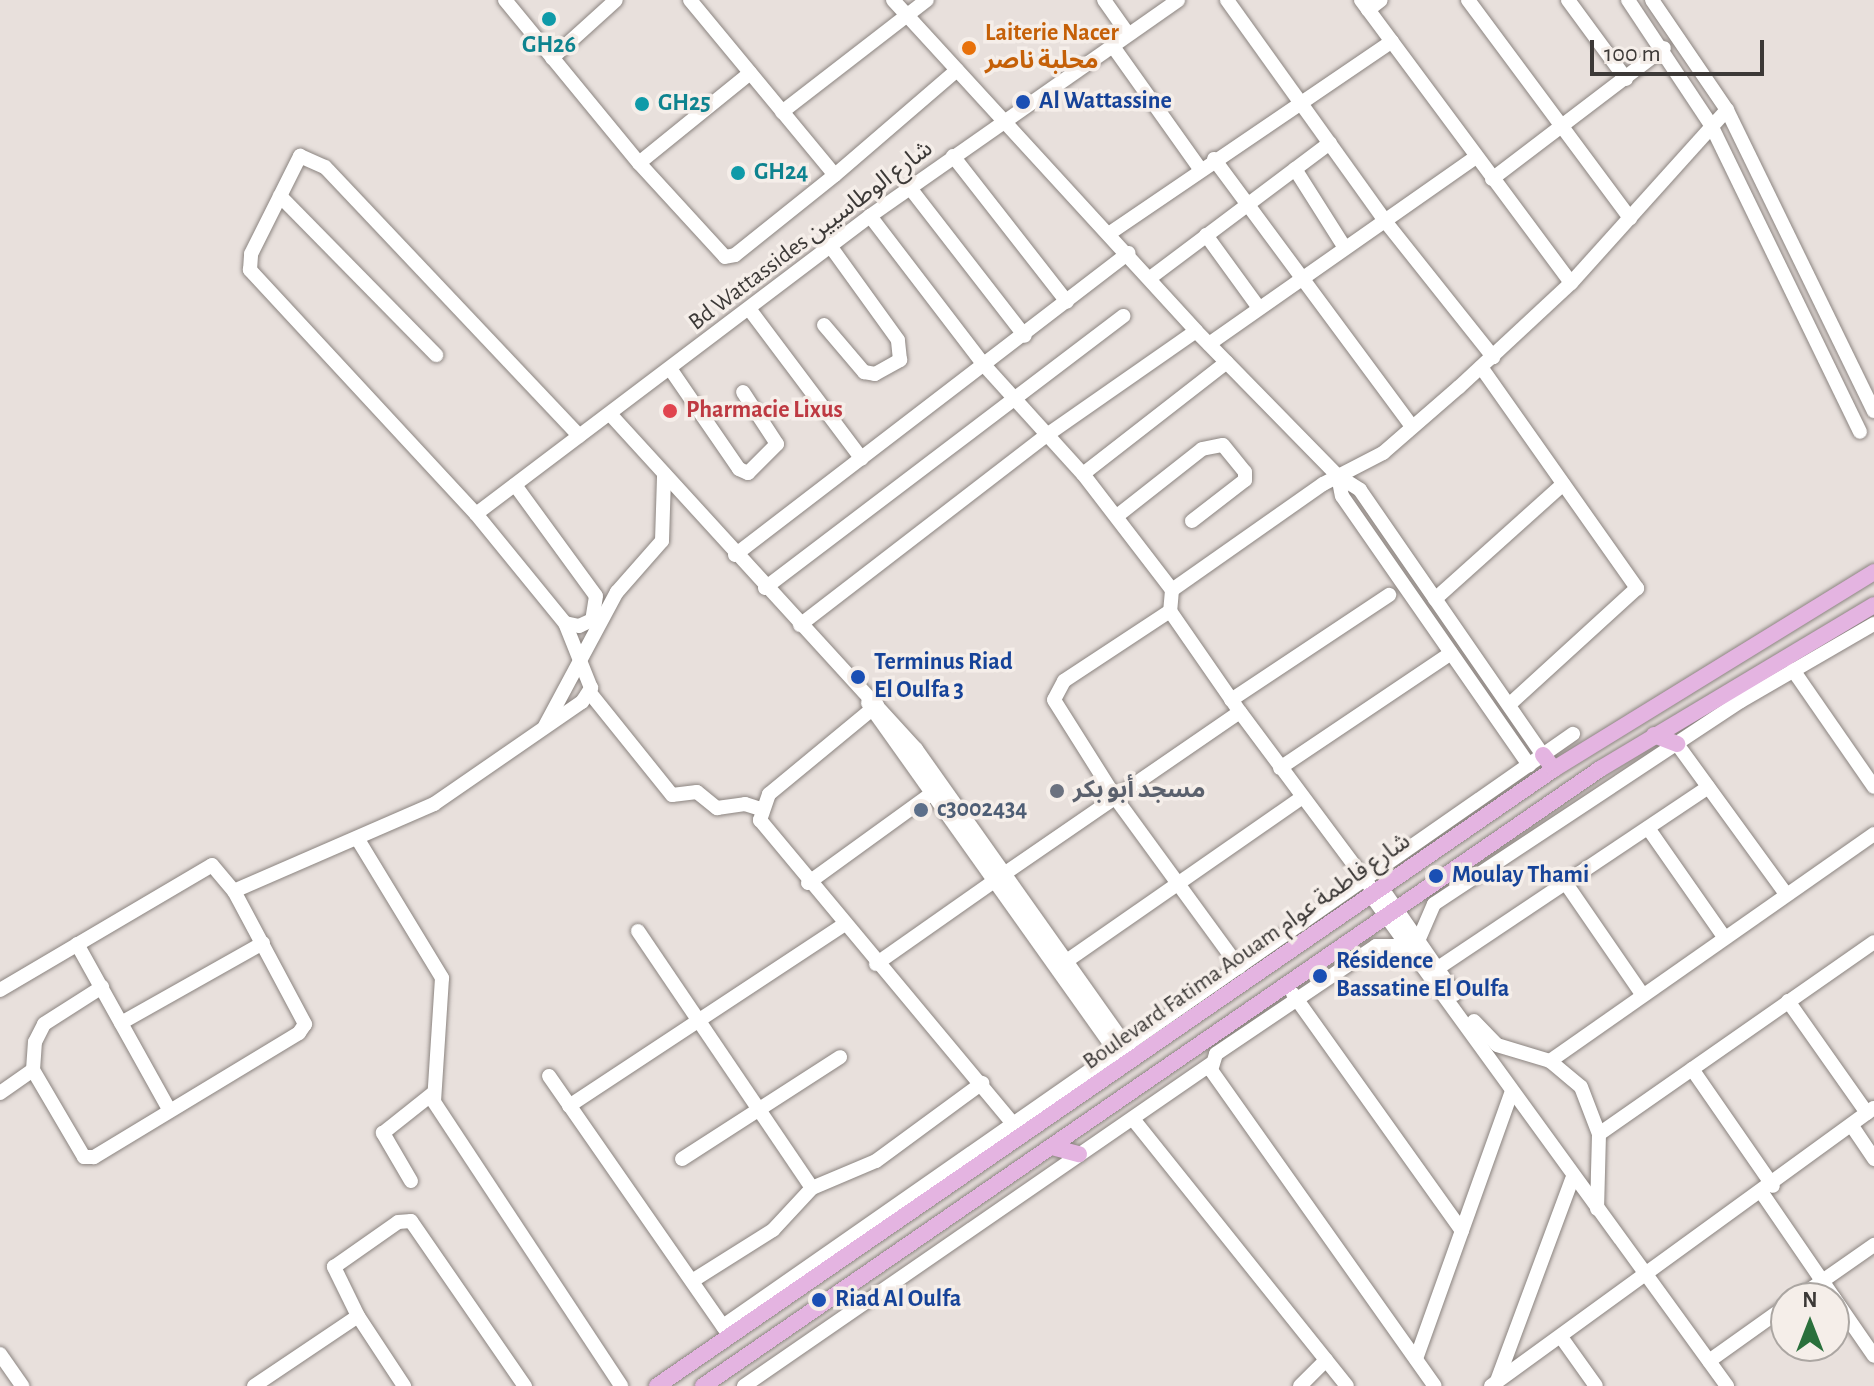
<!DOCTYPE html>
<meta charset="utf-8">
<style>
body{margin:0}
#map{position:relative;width:1874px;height:1386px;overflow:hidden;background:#e8e0dc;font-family:"Alegreya Sans","Noto Sans Arabic",sans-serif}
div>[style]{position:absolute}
.roads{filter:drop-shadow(0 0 2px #8b8480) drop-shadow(0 0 2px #8b8480)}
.minor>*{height:14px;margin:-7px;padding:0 7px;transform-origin:7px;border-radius:7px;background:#fff}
.major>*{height:16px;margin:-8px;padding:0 8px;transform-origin:8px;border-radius:8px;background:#e4b4e1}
.dots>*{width:22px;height:22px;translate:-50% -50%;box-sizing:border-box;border:4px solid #f5eee9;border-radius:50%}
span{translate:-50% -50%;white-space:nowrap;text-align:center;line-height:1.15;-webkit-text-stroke:7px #f5eee9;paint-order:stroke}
.food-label{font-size:24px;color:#c56008;font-weight:700}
.left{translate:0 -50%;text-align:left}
.culture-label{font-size:24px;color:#0d838f;font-weight:700}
.transit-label{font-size:24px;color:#164399;font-weight:700}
.street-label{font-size:24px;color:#3c3937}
.health-label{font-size:24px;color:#be3a42;font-weight:700}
.worship-label{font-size:24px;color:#5b616d;font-weight:700}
.service-label{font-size:24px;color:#4e5e75;font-weight:700}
.north{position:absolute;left:1770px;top:1282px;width:80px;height:80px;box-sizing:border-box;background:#f5eee9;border:2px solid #aba6a2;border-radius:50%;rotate:0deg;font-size:22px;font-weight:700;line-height:32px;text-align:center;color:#3c3937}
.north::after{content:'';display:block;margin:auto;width:28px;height:36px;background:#2a703c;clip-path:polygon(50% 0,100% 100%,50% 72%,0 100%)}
.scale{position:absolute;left:1590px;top:40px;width:174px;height:36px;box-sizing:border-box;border:4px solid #3c3937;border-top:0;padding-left:10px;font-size:24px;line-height:28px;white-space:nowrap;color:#3c3937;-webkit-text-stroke:6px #f5eee9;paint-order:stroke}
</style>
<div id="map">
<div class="roads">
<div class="minor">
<i style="left:505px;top:0;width:211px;rotate:50.6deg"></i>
<i style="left:639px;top:163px;width:127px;rotate:47.5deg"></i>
<i style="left:725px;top:257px;width:10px;rotate:-11deg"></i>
<i style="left:735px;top:255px;width:128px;rotate:-38.7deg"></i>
<i style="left:835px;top:175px;width:161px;rotate:-40.7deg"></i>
<i style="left:690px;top:0;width:227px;rotate:50.4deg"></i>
<i style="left:893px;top:0;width:449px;rotate:47.5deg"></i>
<i style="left:1196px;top:331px;width:203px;rotate:45.6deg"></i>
<i style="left:1338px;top:476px;width:26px;rotate:32deg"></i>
<i style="left:1360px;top:490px;width:322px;rotate:55.4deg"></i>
<i style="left:1104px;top:0;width:42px;rotate:54.8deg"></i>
<i style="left:1227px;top:0;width:272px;rotate:54.4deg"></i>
<i style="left:1385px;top:221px;width:174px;rotate:51.5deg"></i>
<i style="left:1361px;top:0;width:352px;rotate:53.4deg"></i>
<i style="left:1468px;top:0;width:272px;rotate:53.4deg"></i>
<i style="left:1568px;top:0;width:98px;rotate:53.7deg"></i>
<i style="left:1628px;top:0;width:150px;rotate:56.4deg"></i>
<i style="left:1711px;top:125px;width:341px;rotate:64.1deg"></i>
<i style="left:1652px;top:0;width:133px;rotate:55.7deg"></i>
<i style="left:1727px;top:110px;width:335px;rotate:64deg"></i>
<i style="left:1368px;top:10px;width:16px;rotate:-38deg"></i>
<i style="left:1112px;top:45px;width:152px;rotate:54.6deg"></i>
<i style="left:552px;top:58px;width:86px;rotate:-42.2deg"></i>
<i style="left:782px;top:112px;width:183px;rotate:-37.7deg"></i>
<i style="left:953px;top:156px;width:185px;rotate:52deg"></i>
<i style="left:1214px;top:159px;width:333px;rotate:53.5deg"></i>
<i style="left:639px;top:163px;width:143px;rotate:-39deg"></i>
<i style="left:1295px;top:169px;width:93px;rotate:57.7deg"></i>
<i style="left:1492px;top:179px;width:216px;rotate:-37.3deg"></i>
<i style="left:910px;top:188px;width:187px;rotate:52.2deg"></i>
<i style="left:280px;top:196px;width:223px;rotate:45.5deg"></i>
<i style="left:870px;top:216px;width:188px;rotate:52.6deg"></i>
<i style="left:984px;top:365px;width:147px;rotate:47.8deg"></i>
<i style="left:1083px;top:474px;width:146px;rotate:52.5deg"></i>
<i style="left:1172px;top:590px;width:21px;rotate:95deg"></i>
<i style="left:1170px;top:611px;width:123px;rotate:55.3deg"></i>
<i style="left:1110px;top:233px;width:341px;rotate:-34.2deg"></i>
<i style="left:1206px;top:235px;width:90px;rotate:54deg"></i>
<i style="left:1150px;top:278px;width:225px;rotate:-36.9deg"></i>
<i style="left:750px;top:310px;width:186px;rotate:53.1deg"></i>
<i style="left:824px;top:325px;width:62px;rotate:49.6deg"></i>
<i style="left:864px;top:372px;width:11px;rotate:10deg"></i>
<i style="left:875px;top:374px;width:29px;rotate:-29deg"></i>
<i style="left:900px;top:360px;width:20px;rotate:-96deg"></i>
<i style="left:898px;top:340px;width:115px;rotate:-125.8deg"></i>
<i style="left:1209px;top:344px;width:325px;rotate:-35deg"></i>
<i style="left:1481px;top:367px;width:271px;rotate:54.8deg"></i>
<i style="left:1637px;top:588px;width:173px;rotate:137.6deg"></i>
<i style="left:671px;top:370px;width:120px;rotate:55.5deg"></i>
<i style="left:739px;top:469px;width:10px;rotate:24deg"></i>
<i style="left:748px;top:473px;width:41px;rotate:-45deg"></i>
<i style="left:777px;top:444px;width:62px;rotate:-123.2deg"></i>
<i style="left:610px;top:414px;width:454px;rotate:47.6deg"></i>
<i style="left:916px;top:749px;width:370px;rotate:54.7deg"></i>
<i style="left:1083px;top:474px;width:182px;rotate:-37.9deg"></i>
<i style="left:1338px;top:476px;width:20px;rotate:79deg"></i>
<i style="left:1342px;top:496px;width:328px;rotate:55.2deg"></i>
<i style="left:515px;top:485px;width:137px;rotate:53.9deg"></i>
<i style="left:596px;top:596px;width:24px;rotate:99deg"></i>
<i style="left:592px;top:620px;width:14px;rotate:155deg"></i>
<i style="left:579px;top:626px;width:14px;rotate:-168deg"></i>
<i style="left:476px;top:514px;width:494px;rotate:-37.1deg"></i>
<i style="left:870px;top:216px;width:376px;rotate:-35deg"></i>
<i style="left:1117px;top:516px;width:108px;rotate:-38.2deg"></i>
<i style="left:1202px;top:449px;width:21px;rotate:-11deg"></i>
<i style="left:1223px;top:445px;width:35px;rotate:51deg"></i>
<i style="left:1245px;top:472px;width:8px;rotate:90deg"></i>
<i style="left:1245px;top:480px;width:67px;rotate:142.3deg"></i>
<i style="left:735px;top:555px;width:496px;rotate:-37.5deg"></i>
<i style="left:765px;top:588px;width:450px;rotate:-37.2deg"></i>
<i style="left:1172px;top:590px;width:184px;rotate:-35.1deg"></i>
<i style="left:1323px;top:484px;width:68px;rotate:-27.3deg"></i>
<i style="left:1383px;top:453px;width:101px;rotate:-41deg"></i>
<i style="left:1459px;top:387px;width:153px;rotate:-42.9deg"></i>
<i style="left:1571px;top:283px;width:233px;rotate:-48deg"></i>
<i style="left:1435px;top:599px;width:172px;rotate:-41.9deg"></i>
<i style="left:1170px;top:611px;width:127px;rotate:146.6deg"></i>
<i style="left:1064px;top:681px;width:21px;rotate:118deg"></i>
<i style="left:1054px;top:700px;width:118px;rotate:57.8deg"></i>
<i style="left:1117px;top:800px;width:207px;rotate:53.9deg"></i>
<i style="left:800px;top:625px;width:308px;rotate:-37.6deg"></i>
<i style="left:1044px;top:437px;width:185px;rotate:-34.9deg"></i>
<i style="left:1793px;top:670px;width:142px;rotate:55.3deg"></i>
<i style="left:590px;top:693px;width:131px;rotate:51.2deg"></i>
<i style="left:672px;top:795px;width:25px;rotate:-7deg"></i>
<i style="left:697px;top:792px;width:26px;rotate:39deg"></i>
<i style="left:717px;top:808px;width:28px;rotate:-8deg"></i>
<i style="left:745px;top:804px;width:16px;rotate:18deg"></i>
<i style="left:1231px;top:700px;width:190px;rotate:-33.6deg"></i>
<i style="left:868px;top:703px;width:435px;rotate:54.6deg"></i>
<i style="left:877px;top:705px;width:140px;rotate:140.5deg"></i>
<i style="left:769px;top:794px;width:28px;rotate:109deg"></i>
<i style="left:760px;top:820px;width:396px;rotate:50.2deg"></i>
<i style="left:545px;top:726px;width:152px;rotate:-61.8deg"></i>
<i style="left:617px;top:592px;width:68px;rotate:-48.6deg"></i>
<i style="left:662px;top:541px;width:65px;rotate:-88.2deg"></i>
<i style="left:1677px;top:744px;width:185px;rotate:54deg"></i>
<i style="left:1280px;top:768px;width:206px;rotate:-33.9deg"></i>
<i style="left:1648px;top:828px;width:133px;rotate:55.1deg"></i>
<i style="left:357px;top:838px;width:164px;rotate:58.7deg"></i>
<i style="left:442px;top:978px;width:124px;rotate:93.7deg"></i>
<i style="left:434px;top:1102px;width:340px;rotate:56.6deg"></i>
<i style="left:1004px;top:874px;width:286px;rotate:-34.5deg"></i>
<i style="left:1240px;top:712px;width:216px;rotate:53.3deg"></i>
<i style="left:808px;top:883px;width:152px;rotate:-35.9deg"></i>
<i style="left:1567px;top:885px;width:132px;rotate:55.5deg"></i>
<i style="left:1381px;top:887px;width:130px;rotate:55.3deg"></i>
<i style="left:234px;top:891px;width:218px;rotate:-23.5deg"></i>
<i style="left:434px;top:804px;width:180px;rotate:-34.6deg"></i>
<i style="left:582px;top:702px;width:17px;rotate:-57deg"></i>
<i style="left:591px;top:688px;width:70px;rotate:-111.8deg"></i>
<i style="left:565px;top:623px;width:141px;rotate:-129.2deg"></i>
<i style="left:476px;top:514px;width:333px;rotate:-132.8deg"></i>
<i style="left:250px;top:270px;width:16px;rotate:-86deg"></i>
<i style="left:251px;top:254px;width:110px;rotate:-63.4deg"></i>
<i style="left:300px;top:156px;width:27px;rotate:24deg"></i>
<i style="left:325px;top:167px;width:370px;rotate:46.6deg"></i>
<i style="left:1370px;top:894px;width:608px;rotate:54.03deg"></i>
<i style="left:638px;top:931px;width:310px;rotate:55.9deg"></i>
<i style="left:1418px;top:941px;width:40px;rotate:-66.6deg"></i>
<i style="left:1434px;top:904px;width:368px;rotate:-33.5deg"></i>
<i style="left:1741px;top:701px;width:154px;rotate:-30.1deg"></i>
<i style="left:77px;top:944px;width:189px;rotate:60.9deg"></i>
<i style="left:1409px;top:946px;width:33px;rotate:180deg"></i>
<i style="left:1376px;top:946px;width:193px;rotate:146deg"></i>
<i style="left:1216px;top:1054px;width:17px;rotate:107deg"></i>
<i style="left:1211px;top:1070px;width:387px;rotate:54.7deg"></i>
<i style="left:1068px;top:960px;width:284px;rotate:-34.8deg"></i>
<i style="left:876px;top:964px;width:144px;rotate:-35.1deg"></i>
<i style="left:1438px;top:968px;width:325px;rotate:-33.8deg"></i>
<i style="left:0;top:990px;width:246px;rotate:-30.5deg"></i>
<i style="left:212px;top:865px;width:34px;rotate:50deg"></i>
<i style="left:234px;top:891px;width:151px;rotate:61.9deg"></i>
<i style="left:305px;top:1024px;width:11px;rotate:124deg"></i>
<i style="left:299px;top:1033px;width:240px;rotate:148.8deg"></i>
<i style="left:94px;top:1157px;width:10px;rotate:180deg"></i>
<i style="left:84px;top:1157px;width:101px;rotate:-120.4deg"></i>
<i style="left:33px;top:1070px;width:28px;rotate:-86deg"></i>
<i style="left:35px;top:1042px;width:20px;rotate:-63deg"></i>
<i style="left:44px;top:1024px;width:69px;rotate:-32.5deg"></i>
<i style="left:1293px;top:994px;width:291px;rotate:54.5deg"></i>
<i style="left:1788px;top:1001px;width:137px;rotate:54.8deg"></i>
<i style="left:1474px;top:1021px;width:33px;rotate:46deg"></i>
<i style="left:1497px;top:1045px;width:55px;rotate:16.8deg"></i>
<i style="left:1550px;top:1061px;width:40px;rotate:40deg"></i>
<i style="left:1581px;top:1087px;width:50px;rotate:69deg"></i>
<i style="left:1599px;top:1134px;width:75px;rotate:91.5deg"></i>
<i style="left:121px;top:1023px;width:163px;rotate:-29.4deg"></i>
<i style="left:1550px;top:1061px;width:396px;rotate:-35deg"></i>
<i style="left:1692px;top:1069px;width:142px;rotate:55.3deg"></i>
<i style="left:549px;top:1076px;width:312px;rotate:55.2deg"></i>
<i style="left:0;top:1093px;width:40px;rotate:-34.9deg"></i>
<i style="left:569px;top:1106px;width:328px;rotate:-33.4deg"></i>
<i style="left:1133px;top:1119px;width:342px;rotate:51.3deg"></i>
<i style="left:1852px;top:1126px;width:40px;rotate:56deg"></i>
<i style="left:1599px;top:1134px;width:335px;rotate:-34.9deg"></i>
<i style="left:682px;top:1159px;width:188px;rotate:-32.8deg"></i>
<i style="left:411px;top:1181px;width:56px;rotate:-120.3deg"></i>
<i style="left:383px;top:1133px;width:63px;rotate:-38.5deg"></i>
<i style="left:1762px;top:1193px;width:127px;rotate:55.6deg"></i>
<i style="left:692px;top:1281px;width:96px;rotate:-32.2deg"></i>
<i style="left:773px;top:1230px;width:57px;rotate:-47.1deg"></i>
<i style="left:812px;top:1188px;width:69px;rotate:-22.9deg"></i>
<i style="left:876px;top:1161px;width:132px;rotate:-36.3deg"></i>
<i style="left:1798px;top:1298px;width:93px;rotate:-34.9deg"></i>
<i style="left:1834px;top:1298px;width:70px;rotate:55.4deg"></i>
<i style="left:358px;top:1316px;width:55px;rotate:-116.1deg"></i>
<i style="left:334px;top:1267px;width:78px;rotate:-35.1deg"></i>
<i style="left:398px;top:1222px;width:13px;rotate:-4deg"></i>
<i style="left:411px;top:1221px;width:201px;rotate:55.4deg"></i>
<i style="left:723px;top:1326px;width:1036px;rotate:-34.86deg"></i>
<i style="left:1561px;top:1337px;width:60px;rotate:54.5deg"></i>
<i style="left:0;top:1354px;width:39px;rotate:55deg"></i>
<i style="left:1416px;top:1359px;width:282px;rotate:-70.3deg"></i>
<i style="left:1709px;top:1361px;width:95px;rotate:-35.5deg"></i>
<i style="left:1497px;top:1381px;width:215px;rotate:-69.6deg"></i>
<i style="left:254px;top:1386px;width:125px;rotate:-33.9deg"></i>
<i style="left:358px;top:1316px;width:84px;rotate:56.7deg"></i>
<i style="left:744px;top:1386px;width:567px;rotate:-34.59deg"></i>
<i style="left:1300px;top:1386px;width:37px;rotate:-45deg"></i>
<i style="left:1491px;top:1386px;width:473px;rotate:-36deg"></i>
</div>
<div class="major">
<i style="left:1654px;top:735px;width:25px;rotate:21deg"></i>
<i style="left:1543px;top:755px;width:18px;rotate:52deg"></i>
<i style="left:1052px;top:1147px;width:28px;rotate:15deg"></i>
<i style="left:657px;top:1386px;width:1089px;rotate:-34.52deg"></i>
<i style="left:1554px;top:769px;width:376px;rotate:-31.6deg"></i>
<i style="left:703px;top:1386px;width:1089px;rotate:-34.52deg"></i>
<i style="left:1600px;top:769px;width:319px;rotate:-30.9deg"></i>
</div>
</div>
<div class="dots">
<i style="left:549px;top:19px;background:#0f9aa8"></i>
<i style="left:969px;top:48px;background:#e8710a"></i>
<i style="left:1023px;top:102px;background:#1a4fb4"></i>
<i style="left:642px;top:104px;background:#0f9aa8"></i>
<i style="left:738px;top:173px;background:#0f9aa8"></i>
<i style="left:670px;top:411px;background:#e0444e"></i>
<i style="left:858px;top:677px;background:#1a4fb4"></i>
<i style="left:1057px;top:791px;background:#6b7280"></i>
<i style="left:921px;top:810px;background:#5c6f8a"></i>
<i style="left:1436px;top:876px;background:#1a4fb4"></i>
<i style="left:1320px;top:976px;background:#1a4fb4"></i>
<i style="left:819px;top:1300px;background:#1a4fb4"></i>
</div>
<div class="food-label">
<span class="left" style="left:985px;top:48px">Laiterie Nacer<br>محلبة ناصر</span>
</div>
<div class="culture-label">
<span style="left:549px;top:46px">GH26</span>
<span class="left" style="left:658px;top:104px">GH25</span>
<span class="left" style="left:754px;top:173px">GH24</span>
</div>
<div class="transit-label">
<span class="left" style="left:1039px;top:102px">Al Wattassine</span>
<span class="left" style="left:874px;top:677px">Terminus Riad<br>El Oulfa 3</span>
<span class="left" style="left:1452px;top:876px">Moulay Thami</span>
<span class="left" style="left:1336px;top:976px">Résidence<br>Bassatine El Oulfa</span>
<span class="left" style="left:835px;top:1300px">Riad Al Oulfa</span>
</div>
<div class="street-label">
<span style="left:811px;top:236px;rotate:-37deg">Bd Wattassides شارع الوطاسيين</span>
<span style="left:1247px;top:952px;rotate:-35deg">Boulevard Fatima Aouam شارع فاطمة عوام</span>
</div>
<div class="health-label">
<span class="left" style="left:686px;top:411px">Pharmacie Lixus</span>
</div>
<div class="worship-label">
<span class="left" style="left:1073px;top:791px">مسجد أبو بكر</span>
</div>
<div class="service-label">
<span class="left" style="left:937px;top:810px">c3002434</span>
</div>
<div class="north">N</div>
<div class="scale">100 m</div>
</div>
